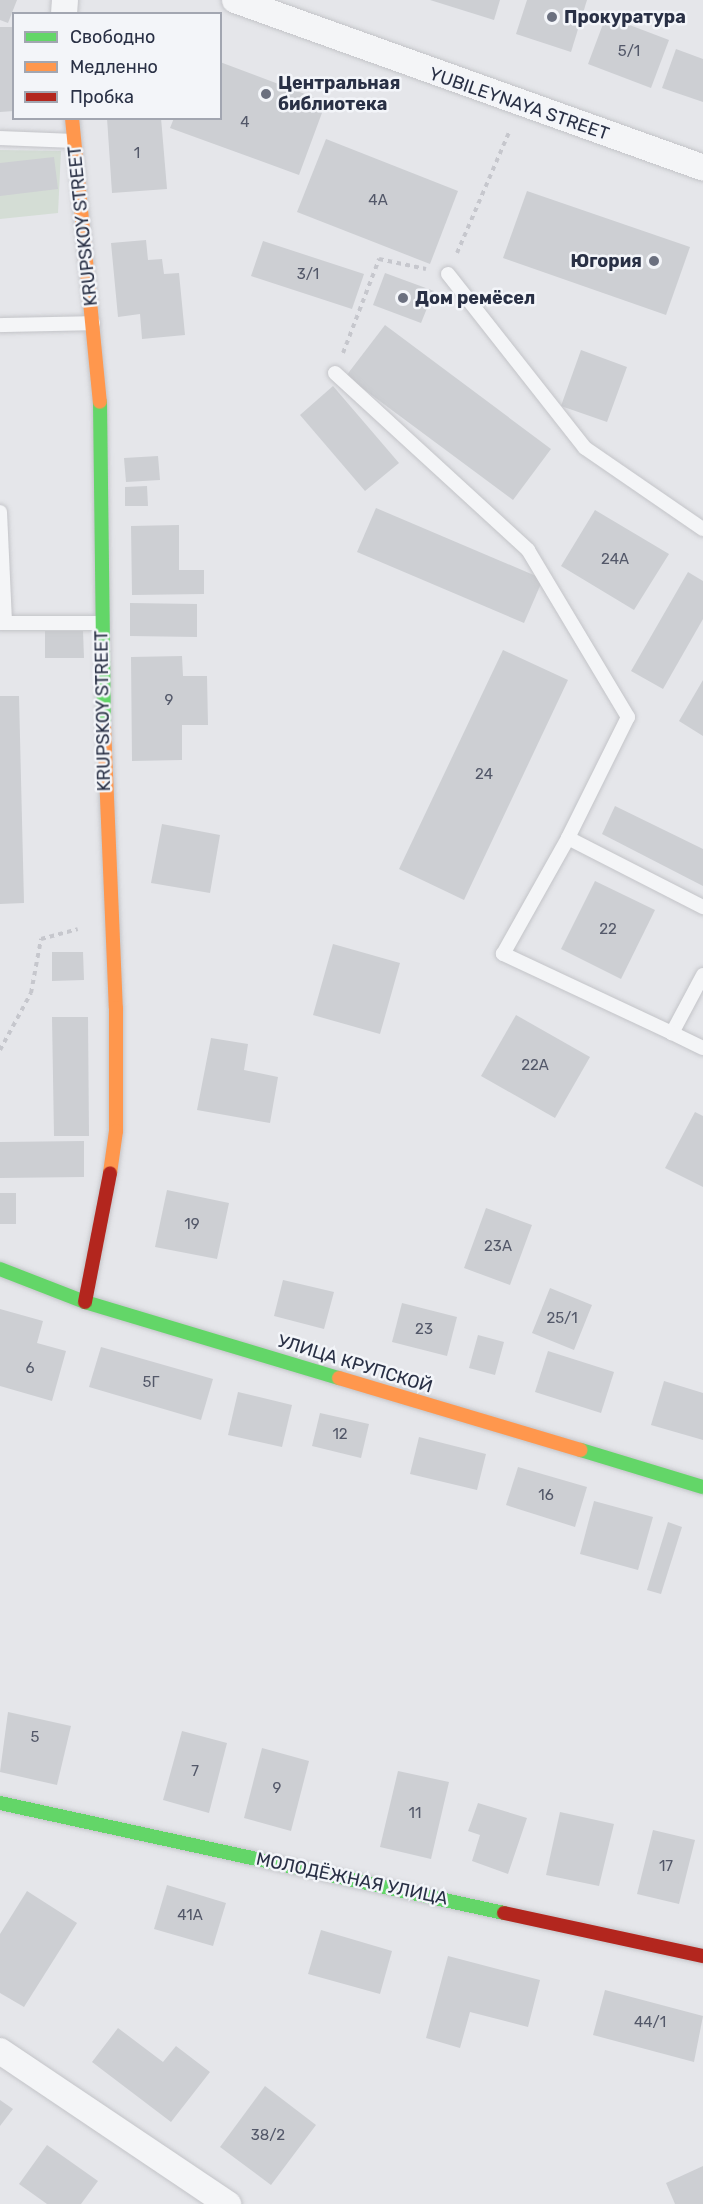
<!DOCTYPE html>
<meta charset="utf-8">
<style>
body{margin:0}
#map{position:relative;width:703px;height:2204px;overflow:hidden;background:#e5e6ea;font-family:Rubik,sans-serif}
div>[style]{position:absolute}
.green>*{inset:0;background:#d4ddd5}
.building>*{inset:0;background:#cdcfd3}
.path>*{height:4px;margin-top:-2px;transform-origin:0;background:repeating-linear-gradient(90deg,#c6c7cd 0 4.5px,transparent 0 9px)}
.roads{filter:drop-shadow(0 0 2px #c3c4c8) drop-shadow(0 0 2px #c3c4c8)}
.lane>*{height:14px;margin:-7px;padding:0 7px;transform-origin:7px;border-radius:7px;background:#f4f5f7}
.street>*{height:26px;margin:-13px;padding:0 13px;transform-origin:13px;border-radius:13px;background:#f4f5f7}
.fast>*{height:14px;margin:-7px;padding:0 7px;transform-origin:7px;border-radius:7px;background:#63d668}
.slow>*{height:14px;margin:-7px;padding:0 7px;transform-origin:7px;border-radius:7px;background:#ff974d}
.jam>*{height:14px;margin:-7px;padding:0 7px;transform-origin:7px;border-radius:7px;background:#b3261e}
.dots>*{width:16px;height:16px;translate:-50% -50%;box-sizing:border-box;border:3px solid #f3f5f9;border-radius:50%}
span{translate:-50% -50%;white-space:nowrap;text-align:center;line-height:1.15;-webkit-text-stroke:5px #f3f5f9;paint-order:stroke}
.number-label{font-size:15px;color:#535869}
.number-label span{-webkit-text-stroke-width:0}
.poi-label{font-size:18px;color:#293045;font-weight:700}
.left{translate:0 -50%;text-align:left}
.right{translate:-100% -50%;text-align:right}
.street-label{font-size:18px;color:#293045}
.legend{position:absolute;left:12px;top:12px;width:210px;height:108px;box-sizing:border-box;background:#f3f5f9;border:2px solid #a2a6b1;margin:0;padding:8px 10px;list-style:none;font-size:18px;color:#293045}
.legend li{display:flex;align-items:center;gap:12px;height:30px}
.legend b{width:30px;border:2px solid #a2a6b1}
</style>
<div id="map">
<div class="green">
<i style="clip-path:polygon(0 150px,61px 151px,58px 213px,0 219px)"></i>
</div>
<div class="building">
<i style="clip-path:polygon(0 0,17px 0,8px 23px,0 20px)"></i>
<i style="clip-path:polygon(430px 0,500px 0,494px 20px)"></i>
<i style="clip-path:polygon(527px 0,587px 0,571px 52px,516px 34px)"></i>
<i style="clip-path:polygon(606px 16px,669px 40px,651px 88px,588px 64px)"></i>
<i style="clip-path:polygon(0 27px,14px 27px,14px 111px,0 112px)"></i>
<i style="clip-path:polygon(676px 49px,703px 59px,703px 102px,662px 88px)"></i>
<i style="clip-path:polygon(220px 62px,326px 102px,299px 175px,170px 128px,174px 118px,220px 118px)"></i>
<i style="clip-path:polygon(107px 118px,161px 118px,167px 189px,112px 193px)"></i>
<i style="clip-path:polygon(326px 139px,458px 191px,430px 264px,297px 212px)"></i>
<i style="clip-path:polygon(54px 157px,58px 189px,0 196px,0 163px)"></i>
<i style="clip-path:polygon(527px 191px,690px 247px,666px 315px,503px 258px)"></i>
<i style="clip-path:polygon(146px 240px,148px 260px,162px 259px,164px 274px,179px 273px,185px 335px,142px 339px,140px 314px,118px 317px,111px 243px)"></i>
<i style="clip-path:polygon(263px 241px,364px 274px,352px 309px,251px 276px)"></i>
<i style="clip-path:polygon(385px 273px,434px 291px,421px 323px,373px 305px)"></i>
<i style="clip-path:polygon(385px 325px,551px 449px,513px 500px,346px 376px)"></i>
<i style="clip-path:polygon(581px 350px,627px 367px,607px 422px,561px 406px)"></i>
<i style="clip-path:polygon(333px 386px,399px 463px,365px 491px,300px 415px)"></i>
<i style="clip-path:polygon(158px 456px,160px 480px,126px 482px,124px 458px)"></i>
<i style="clip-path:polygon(147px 486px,148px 506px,125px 506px,125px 487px)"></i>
<i style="clip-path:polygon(376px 508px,543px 579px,524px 623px,357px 552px)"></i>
<i style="clip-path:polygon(595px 510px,669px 554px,634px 610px,561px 566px)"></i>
<i style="clip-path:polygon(179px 525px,179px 570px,204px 570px,204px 594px,132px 595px,131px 526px)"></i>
<i style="clip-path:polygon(688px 572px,703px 581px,703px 619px,663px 689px,631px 671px)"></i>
<i style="clip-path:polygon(130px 603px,197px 604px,197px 637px,130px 636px)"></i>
<i style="clip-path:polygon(45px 631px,83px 631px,84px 658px,45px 658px)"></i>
<i style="clip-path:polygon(503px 650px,568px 680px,464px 900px,399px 869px)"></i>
<i style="clip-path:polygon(182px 656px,183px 676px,207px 676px,208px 725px,182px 725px,182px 760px,132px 761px,131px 657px)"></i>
<i style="clip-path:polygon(703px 680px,703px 736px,679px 721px)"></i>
<i style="clip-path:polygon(0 696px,19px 696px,24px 903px,0 904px)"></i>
<i style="clip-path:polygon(615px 806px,703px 849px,703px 886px,602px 834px)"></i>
<i style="clip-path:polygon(162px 824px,220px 835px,210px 893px,151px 883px)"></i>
<i style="clip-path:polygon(595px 881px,655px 910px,621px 979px,561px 949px)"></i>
<i style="clip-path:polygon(333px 944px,400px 963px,380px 1034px,313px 1015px)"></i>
<i style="clip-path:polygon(52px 952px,83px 952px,84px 980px,52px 981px)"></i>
<i style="clip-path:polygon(516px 1015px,590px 1057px,555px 1118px,481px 1076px)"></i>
<i style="clip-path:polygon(52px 1017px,88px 1017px,89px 1136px,54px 1136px)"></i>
<i style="clip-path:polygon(211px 1038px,248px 1044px,244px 1070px,278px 1077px,270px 1123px,197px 1110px)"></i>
<i style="clip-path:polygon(695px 1112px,703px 1116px,703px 1187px,665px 1168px)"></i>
<i style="clip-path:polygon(84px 1141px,84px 1177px,0 1178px,0 1142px)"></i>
<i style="clip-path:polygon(167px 1190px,229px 1203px,217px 1259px,155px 1247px)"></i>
<i style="clip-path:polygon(0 1193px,16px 1193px,16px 1224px,0 1224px)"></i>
<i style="clip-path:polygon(486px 1208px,532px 1225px,510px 1285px,464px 1268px)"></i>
<i style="clip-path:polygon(283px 1280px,334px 1292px,324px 1329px,274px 1316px)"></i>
<i style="clip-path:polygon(550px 1288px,592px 1305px,574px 1350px,532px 1333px)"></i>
<i style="clip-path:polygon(402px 1303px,457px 1317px,447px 1356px,392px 1342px)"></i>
<i style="clip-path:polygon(0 1309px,43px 1321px,37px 1343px,66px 1351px,52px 1401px,0 1386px)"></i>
<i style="clip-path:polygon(478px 1335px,504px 1342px,495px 1375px,469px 1368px)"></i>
<i style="clip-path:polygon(101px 1347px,213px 1379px,201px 1420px,89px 1387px)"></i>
<i style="clip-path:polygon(548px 1351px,614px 1372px,601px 1413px,535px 1392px)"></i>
<i style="clip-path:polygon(664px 1381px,703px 1393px,703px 1440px,651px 1425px)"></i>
<i style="clip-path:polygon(238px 1392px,292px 1405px,282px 1447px,228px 1435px)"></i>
<i style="clip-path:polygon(320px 1413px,369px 1424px,361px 1458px,312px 1446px)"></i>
<i style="clip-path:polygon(419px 1437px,486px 1454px,477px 1490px,410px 1474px)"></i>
<i style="clip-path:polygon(518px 1467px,587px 1487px,575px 1527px,506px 1505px)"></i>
<i style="clip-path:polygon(594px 1501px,653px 1517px,638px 1570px,580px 1554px)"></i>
<i style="clip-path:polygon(668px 1522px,682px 1527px,661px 1594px,647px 1590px)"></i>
<i style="clip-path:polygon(8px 1712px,71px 1726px,57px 1785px,0 1772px)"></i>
<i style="clip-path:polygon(182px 1731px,227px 1743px,209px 1813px,163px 1800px)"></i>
<i style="clip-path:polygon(262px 1748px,309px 1761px,291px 1831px,244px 1818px)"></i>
<i style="clip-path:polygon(398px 1771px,449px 1782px,431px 1859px,380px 1847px)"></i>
<i style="clip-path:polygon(478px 1803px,527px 1818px,508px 1874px,472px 1861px,480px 1835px,468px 1831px)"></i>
<i style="clip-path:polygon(560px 1812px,614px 1824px,599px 1886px,546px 1875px)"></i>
<i style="clip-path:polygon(653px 1830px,695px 1840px,679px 1904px,637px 1894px)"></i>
<i style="clip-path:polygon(167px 1885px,226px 1903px,213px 1946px,154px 1929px)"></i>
<i style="clip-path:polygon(27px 1891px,77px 1923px,24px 2007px,0 1993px,0 1934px)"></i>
<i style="clip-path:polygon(321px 1930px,392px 1951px,380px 1994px,308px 1974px)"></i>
<i style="clip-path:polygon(448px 1956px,540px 1980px,528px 2027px,470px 2012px,460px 2048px,426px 2038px)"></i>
<i style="clip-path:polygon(605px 1990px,703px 2016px,694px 2062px,593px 2035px)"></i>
<i style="clip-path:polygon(118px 2028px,163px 2062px,176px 2046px,210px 2072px,171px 2122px,92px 2062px)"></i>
<i style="clip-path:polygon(265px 2086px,316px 2125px,271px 2185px,220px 2147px)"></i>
<i style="clip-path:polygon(0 2100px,13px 2109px,0 2126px)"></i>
<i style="clip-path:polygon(47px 2145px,98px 2181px,81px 2204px,47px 2204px,19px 2184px)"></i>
<i style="clip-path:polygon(703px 2166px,703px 2204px,675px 2204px,666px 2183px)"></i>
</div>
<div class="path">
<i style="left:457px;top:253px;width:134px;rotate:-66.7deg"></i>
<i style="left:343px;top:353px;width:101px;rotate:-69deg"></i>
<i style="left:379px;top:259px;width:48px;rotate:12deg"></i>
<i style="left:0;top:1050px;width:65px;rotate:-61.5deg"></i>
<i style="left:31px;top:993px;width:55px;rotate:-79.5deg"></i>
<i style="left:41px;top:939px;width:38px;rotate:-15deg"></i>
</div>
<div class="roads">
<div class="lane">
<i style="left:0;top:138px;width:74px;rotate:2.3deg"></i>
<i style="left:448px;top:274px;width:221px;rotate:51.8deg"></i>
<i style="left:585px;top:448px;width:143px;rotate:34.5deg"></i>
<i style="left:0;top:325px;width:93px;rotate:-1.2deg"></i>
<i style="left:335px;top:373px;width:262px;rotate:42.5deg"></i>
<i style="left:528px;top:550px;width:195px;rotate:59.1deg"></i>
<i style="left:628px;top:717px;width:135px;rotate:116.4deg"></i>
<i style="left:0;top:512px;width:111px;rotate:87.4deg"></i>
<i style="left:0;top:623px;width:101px"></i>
<i style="left:703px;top:975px;width:66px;rotate:118.1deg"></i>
<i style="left:672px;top:1033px;width:34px;rotate:26deg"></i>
<i style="left:672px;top:1033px;width:187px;rotate:-154.9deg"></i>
<i style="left:503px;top:954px;width:133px;rotate:-60.7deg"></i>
<i style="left:568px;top:838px;width:152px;rotate:27.1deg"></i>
</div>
<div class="street">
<i style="left:235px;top:0;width:497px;rotate:19.7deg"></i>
<i style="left:64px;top:14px;width:14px;rotate:-86deg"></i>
<i style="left:0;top:2051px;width:275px;rotate:33.9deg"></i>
</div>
<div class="fast">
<i style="left:100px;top:402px;width:324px;rotate:89.3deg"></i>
<i style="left:0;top:1269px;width:91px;rotate:21.2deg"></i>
<i style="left:85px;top:1302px;width:265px;rotate:16.7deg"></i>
<i style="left:581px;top:1450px;width:127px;rotate:16.9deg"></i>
<i style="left:0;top:1803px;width:516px;rotate:12.31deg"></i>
</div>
<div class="slow">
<i style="left:72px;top:118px;width:285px;rotate:84.4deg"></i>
<i style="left:104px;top:726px;width:282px;rotate:87.6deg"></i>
<i style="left:116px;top:1008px;width:123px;rotate:90deg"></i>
<i style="left:116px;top:1131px;width:42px;rotate:98.1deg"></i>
<i style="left:339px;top:1378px;width:252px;rotate:16.6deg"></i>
</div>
<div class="jam">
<i style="left:85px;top:1302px;width:131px;rotate:-79deg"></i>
<i style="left:504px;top:1913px;width:204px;rotate:12.2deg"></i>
</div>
</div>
<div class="dots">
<i style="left:552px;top:17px;background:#6b707f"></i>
<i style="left:266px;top:94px;background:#6b707f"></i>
<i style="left:654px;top:261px;background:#6b707f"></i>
<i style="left:403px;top:298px;background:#6b707f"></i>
</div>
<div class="number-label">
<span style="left:629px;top:52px">5/1</span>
<span style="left:245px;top:123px">4</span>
<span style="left:137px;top:154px">1</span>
<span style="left:378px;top:201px">4А</span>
<span style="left:308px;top:275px">3/1</span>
<span style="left:615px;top:560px">24А</span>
<span style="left:169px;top:701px">9</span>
<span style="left:484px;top:775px">24</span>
<span style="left:608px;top:930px">22</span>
<span style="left:535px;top:1066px">22А</span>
<span style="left:192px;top:1225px">19</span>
<span style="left:498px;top:1247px">23А</span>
<span style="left:562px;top:1319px">25/1</span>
<span style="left:424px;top:1330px">23</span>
<span style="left:30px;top:1369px">6</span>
<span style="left:151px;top:1383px">5Г</span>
<span style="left:340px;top:1435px">12</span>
<span style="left:546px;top:1496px">16</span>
<span style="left:35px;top:1738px">5</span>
<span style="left:195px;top:1772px">7</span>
<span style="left:277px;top:1789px">9</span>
<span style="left:415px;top:1814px">11</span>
<span style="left:666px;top:1867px">17</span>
<span style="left:190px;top:1916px">41А</span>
<span style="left:650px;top:2023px">44/1</span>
<span style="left:268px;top:2136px">38/2</span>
</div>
<div class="poi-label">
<span class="left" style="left:564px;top:17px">Прокуратура</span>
<span class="left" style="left:278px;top:94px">Центральная<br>библиотека</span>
<span class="right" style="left:642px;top:261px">Югория</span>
<span class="left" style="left:415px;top:298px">Дом ремёсел</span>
</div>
<div class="street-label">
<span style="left:519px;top:104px;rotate:19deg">YUBILEYNAYA STREET</span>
<span style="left:83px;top:226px;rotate:-96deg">KRUPSKOY STREET</span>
<span style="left:103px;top:711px;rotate:-91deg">KRUPSKOY STREET</span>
<span style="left:355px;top:1364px;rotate:17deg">УЛИЦА КРУПСКОЙ</span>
<span style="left:352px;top:1879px;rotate:12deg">МОЛОДЁЖНАЯ УЛИЦА</span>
</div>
<ul class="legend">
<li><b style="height:8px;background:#63d668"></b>Свободно</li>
<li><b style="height:8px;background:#ff974d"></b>Медленно</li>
<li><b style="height:8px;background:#b3261e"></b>Пробка</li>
</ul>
</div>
